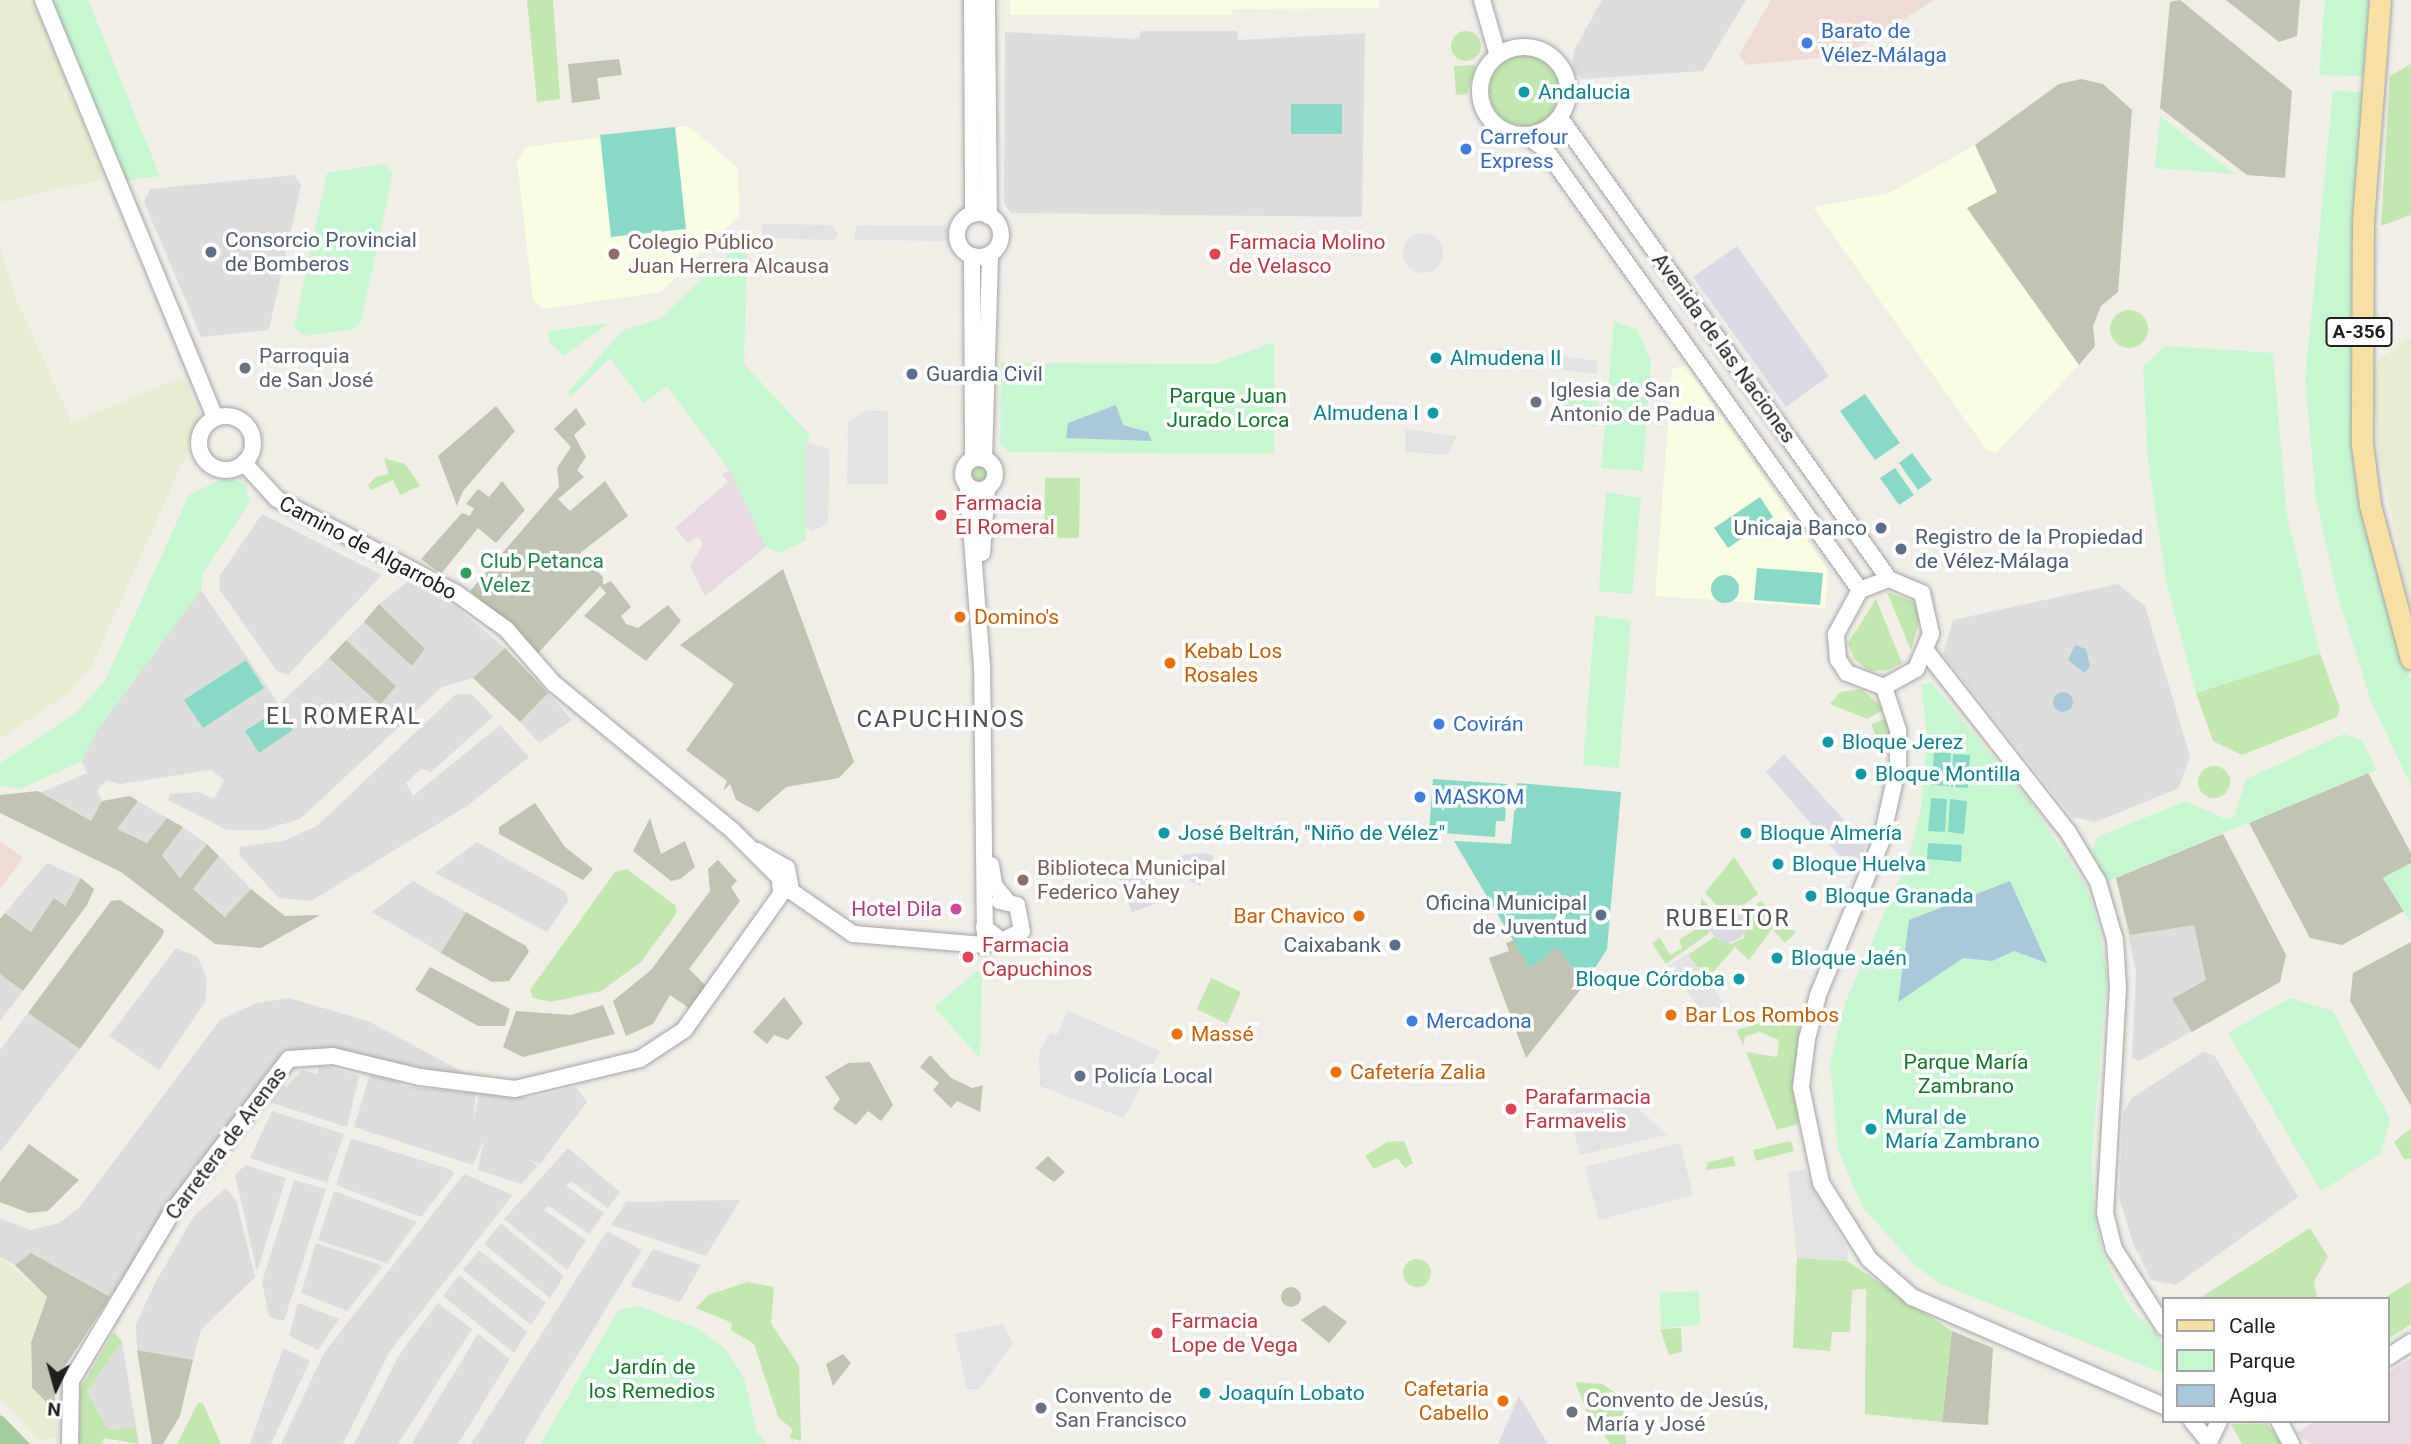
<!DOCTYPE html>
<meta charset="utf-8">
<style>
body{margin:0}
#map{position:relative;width:2411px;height:1444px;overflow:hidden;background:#f0eee6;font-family:Roboto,sans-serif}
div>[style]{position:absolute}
.residential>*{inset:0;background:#dddddc}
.commercial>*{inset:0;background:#efdbd6}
.industrial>*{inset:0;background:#e8d9e3}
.education>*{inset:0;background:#f9fde1}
.construction>*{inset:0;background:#c1c4b2}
.round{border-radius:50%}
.farmland>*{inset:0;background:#e7edd3}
.grass>*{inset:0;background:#c2e7af}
.forest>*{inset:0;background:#a4cd9d}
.park>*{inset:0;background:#c6f7d1}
.pitch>*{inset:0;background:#88dac7}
.parking>*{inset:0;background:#e3e3e3}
.plaza>*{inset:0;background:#dcdae5}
.water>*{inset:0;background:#a9c8db}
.roads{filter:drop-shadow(0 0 2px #a6a6a6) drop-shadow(0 0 2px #a6a6a6)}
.tertiary>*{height:16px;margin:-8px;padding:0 8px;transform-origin:8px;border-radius:8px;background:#fff}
.tertiary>.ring{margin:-8px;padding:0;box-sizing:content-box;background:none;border:16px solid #fff;border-radius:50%}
.primary>*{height:21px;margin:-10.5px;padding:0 10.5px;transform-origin:10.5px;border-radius:10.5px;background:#f7e0a4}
.dots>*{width:19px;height:19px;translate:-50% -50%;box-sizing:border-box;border:4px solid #fff;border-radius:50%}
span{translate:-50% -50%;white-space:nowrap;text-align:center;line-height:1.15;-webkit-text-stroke:7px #fff;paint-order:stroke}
.shield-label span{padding:2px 5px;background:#fff;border:2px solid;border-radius:5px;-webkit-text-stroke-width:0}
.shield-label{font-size:19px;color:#1f1f1f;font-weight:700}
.shop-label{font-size:21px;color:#366cbe}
.left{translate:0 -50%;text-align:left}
.culture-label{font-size:21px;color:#0d838f}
.right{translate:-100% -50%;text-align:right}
.service-label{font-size:21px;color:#4e5e75}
.education-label{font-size:21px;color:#785e54}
.health-label{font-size:21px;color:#be3a42}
.street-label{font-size:21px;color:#1f1f1f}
.worship-label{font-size:21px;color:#5b616d}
.park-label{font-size:21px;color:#117a2a}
.leisure-label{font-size:21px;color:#27864d}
.food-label{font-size:21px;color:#c56008}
.hotel-label{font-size:21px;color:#b23c85}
.neighbourhood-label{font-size:23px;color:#525252;letter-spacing:2px}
.quarter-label{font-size:24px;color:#525252;letter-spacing:2px}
.legend{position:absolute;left:2162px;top:1297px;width:228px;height:126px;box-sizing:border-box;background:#fff;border:2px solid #a5a5a5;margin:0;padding:9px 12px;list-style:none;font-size:21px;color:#1f1f1f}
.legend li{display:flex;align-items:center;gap:14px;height:35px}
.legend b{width:35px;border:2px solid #a5a5a5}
.north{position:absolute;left:21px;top:1353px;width:70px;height:70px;-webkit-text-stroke:5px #fff;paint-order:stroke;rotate:185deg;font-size:19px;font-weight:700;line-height:28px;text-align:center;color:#1f1f1f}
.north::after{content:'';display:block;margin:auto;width:24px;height:32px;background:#1f1f1f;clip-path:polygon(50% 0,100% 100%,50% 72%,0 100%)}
</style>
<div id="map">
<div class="residential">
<i style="clip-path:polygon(1602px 0,1746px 0,1703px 71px,1582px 79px,1572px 70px,1574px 50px)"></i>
<i style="clip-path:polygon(1141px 31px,1237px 31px,1238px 40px,1365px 33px,1362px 217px,1011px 213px,1004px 203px,1005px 32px,1139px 39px)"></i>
<i style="clip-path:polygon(294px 175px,301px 185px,269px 330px,201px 337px,144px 202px,150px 189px)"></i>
<i style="clip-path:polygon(262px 514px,382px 575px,288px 675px,277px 671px,219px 589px,220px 575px)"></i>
<i style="clip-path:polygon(407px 582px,457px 608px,505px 648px,473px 678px,442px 687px,300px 819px,264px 830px,227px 830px,168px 800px,170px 794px,199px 792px,214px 799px,224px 780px,211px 770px,120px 784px,107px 780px,97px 790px,102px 801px,91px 821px,39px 793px,87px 773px,82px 761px,95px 733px,201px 590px,279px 704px,329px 658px,380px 705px,396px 686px,346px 640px,364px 622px,412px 666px,425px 649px,379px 604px)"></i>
<i style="clip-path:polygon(2118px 584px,2145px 606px,2190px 756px,2179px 788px,2096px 822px,2072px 817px,1943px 654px,1953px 620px)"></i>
<i style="clip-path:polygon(548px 693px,572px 720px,539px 743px,520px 722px)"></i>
<i style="clip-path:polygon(456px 694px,472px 694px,493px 717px,431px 772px,421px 769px,406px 783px,413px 796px,500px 725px,529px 757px,467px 806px,311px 901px,279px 898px,240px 856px,239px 847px,283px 841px,317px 826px)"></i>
<i style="clip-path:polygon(138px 801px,167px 818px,147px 843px,117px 829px)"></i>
<i style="clip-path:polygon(183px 827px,207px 844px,180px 878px,162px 854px)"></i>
<i style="clip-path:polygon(2223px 834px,2286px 955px,2280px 982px,2139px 1061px,2132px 1058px,2136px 971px,2116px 878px)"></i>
<i style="clip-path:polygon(477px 842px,566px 892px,568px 901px,547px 932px,435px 873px)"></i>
<i style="clip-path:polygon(219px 856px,251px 889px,226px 917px,193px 889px)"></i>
<i style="clip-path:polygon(47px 863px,81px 878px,65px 906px,54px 899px,31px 932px,5px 913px)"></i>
<i style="clip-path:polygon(413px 881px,466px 912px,441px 953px,372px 912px)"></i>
<i style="clip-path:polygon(176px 948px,198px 957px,207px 980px,205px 1002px,159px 1070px,109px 1036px)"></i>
<i style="clip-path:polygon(0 974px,23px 991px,0 1021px)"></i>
<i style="clip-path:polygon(289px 998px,368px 1021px,476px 1079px,331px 1049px,292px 1049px,270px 1067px,110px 1297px,31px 1253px,15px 1265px,0 1257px,0 1218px,31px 1230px,59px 1223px,79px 1208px,220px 1020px,256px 1003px)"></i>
<i style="clip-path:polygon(28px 1013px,80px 1049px,0 1152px,0 1050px)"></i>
<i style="clip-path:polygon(2203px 1052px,2214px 1055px,2298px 1197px,2176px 1285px,2151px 1280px,2133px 1243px,2119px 1197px,2123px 1113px,2132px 1098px)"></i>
<i style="clip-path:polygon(320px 1065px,359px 1076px,347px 1127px,269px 1102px,277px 1083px,287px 1086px,302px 1070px,317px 1074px)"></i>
<i style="clip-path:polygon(370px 1074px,401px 1081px,400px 1086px,476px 1093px,473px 1123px,479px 1094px,531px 1098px,576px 1087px,587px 1102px,540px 1164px,528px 1159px,538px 1166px,521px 1184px,478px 1170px,484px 1139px,473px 1165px,354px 1127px)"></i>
<i style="clip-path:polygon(272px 1111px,344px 1134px,327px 1183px,250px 1158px)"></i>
<i style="clip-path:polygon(351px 1138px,452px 1170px,454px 1174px,421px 1217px,336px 1185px)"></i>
<i style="clip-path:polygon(568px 1148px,620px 1192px,608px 1208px,571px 1181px,566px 1186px,604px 1213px,589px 1234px,549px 1206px,544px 1210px,586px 1240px,567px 1270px,504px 1219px)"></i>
<i style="clip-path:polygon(245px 1165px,286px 1178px,257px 1272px,235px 1175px)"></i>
<i style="clip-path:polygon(464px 1174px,513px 1195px,390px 1351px,343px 1444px,281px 1444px,324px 1353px)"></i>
<i style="clip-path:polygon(294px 1180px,326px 1189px,284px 1321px,269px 1317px,262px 1282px)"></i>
<i style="clip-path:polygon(226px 1188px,236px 1200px,255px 1277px,201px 1330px,193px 1360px,137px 1350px,136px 1324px,156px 1281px,194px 1216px)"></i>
<i style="clip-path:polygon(334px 1191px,417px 1222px,387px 1263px,318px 1240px)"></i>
<i style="clip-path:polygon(740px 1200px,706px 1256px,611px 1225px,626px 1202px)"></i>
<i style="clip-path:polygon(501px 1223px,564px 1276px,550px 1298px,484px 1244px)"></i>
<i style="clip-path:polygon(607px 1231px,642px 1250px,523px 1444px,471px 1444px)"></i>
<i style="clip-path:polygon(316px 1243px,383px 1266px,347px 1311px,301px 1293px)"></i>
<i style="clip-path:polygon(653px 1249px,701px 1265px,680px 1302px,630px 1286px)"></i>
<i style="clip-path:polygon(479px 1250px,546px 1303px,531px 1325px,463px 1270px)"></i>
<i style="clip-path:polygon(459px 1275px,527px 1332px,514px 1353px,443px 1296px)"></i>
<i style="clip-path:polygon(298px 1303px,339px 1319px,318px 1350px,289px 1336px)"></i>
<i style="clip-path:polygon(438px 1303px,472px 1329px,398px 1444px,354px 1444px,399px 1355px)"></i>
<i style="clip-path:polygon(478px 1334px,510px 1359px,458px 1444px,411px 1444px)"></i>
<i style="clip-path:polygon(122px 1341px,136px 1427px,109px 1430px,87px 1392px)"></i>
<i style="clip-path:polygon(283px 1348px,310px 1361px,271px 1444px,250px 1444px)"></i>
</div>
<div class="commercial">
<i style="clip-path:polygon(1771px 0,1934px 0,1847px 55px,1747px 65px,1739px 55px)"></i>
<i style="clip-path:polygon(0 841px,23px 858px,0 889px)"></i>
</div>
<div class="industrial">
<i style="clip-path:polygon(730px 471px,766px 547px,705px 596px,690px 566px,703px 544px,698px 537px,688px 543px,675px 528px,728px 482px,722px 474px)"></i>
<i style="clip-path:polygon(2411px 1358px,2411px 1444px,2310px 1444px,2297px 1433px,2315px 1421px,2388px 1421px,2388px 1373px)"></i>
</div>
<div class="education">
<i style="clip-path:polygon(1010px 0,1379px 0,1379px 8px,1233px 9px,1232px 15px,1010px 15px)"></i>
<i style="clip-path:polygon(688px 126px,738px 168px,739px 216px,661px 292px,544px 309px,533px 300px,517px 161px,526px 147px)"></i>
<i style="clip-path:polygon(1975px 145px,1997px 192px,1967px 209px,2079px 365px,1996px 453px,1986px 449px,1813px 207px,1889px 193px)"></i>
<i style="clip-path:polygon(1686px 365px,1828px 570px,1825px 608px,1655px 596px,1672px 369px)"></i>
</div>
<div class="construction">
<i style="clip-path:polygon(2180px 0,2292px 91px,2285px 178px,2247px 175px,2160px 108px,2170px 2px)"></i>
<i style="clip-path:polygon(2226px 0,2300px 0,2297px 36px,2279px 42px)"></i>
<i style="clip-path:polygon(619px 59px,622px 75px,597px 78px,600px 99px,572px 103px,568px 64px)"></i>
<i style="clip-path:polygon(2081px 79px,2103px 84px,2132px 110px,2118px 292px,2101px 306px,2093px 326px,2095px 346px,2079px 365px,1967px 208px,1997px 192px,1975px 145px,2059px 84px)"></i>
<i style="clip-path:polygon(496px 406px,515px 431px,463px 491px,457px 506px,438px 456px)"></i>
<i style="clip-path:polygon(576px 408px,586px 424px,574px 435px,586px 457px,577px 470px,584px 477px,558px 499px,570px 511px,605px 481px,628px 516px,580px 553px,603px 577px,603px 585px,611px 581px,631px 607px,621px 616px,626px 624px,638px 628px,668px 605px,681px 621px,646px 661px,584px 616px,606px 593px,600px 586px,538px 653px,470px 591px,559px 487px,557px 468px,571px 447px,554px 429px)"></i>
<i style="clip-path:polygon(502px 481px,525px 510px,496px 543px,478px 528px,441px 574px,421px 559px,462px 513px,470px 516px,474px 508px,466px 504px,478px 489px,489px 497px)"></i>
<i style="clip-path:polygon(783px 569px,854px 762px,839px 778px,786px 787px,758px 812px,736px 800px,730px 784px,723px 791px,727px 781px,686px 750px,734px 684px,680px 645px)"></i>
<i style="clip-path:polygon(379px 604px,425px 649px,412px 666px,364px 622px)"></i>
<i style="clip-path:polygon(346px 640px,396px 686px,380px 705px,329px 658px)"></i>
<i style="clip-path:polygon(505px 648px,548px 693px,520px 722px,473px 678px)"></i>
<i style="clip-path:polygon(2368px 773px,2411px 853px,2411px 863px,2383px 878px,2404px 911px,2342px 945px,2310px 938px,2249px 823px)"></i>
<i style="clip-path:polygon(38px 791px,91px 821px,102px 801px,130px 796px,138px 801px,117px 829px,147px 843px,167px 818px,183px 827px,162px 855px,180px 878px,207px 844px,219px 856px,193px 889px,225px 917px,251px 889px,285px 916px,320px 915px,261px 948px,215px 944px,121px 872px,0 813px,0 795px)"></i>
<i style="clip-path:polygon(535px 803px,565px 847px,593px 869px,583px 880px,499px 834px,499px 827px)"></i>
<i style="clip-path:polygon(650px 818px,661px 854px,685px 841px,695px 867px,680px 879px,671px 881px,633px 851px)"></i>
<i style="clip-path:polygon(2223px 834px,2286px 955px,2280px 982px,2192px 1032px,2172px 999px,2206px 980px,2194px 925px,2130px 935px,2116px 878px)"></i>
<i style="clip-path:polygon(718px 860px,737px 881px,731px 887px,740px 901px,689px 969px,706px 986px,689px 1008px,670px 995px,653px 1024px,626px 1036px,613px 1001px,651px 970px,710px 891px,708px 869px)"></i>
<i style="clip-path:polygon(81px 878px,94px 889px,87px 905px,23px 991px,0 974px,0 919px,5px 913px,31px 932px,54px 898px,65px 906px)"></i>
<i style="clip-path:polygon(120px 900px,164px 930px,163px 935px,80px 1049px,28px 1013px,111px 901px)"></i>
<i style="clip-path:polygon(466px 912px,526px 946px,529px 952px,509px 981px,492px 982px,441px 953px)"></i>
<i style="clip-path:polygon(1514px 940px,1530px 969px,1557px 946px,1585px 984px,1526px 1058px,1489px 958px,1509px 951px,1506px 943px)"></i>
<i style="clip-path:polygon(2411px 942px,2411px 1106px,2350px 1001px,2353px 973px)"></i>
<i style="clip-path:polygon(430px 967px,510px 1009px,505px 1026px,478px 1026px,415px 990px)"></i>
<i style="clip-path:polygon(784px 997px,803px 1023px,788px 1040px,774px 1035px,767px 1044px,753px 1032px)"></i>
<i style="clip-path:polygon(603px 1005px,615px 1034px,523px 1057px,503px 1047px,516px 1011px,571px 1015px)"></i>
<i style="clip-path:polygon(930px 1055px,951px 1078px,972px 1088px,983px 1085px,980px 1112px,957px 1101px,951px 1108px,933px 1090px,939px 1083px,920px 1067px)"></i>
<i style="clip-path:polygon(870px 1062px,893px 1105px,881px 1121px,868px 1111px,856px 1125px,833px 1109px,840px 1099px,825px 1077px,848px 1063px)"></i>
<i style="clip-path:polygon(29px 1144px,79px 1180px,48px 1211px,29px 1213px,0 1202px,0 1182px)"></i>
<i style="clip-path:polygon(1048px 1156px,1065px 1172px,1054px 1182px,1035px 1168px)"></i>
<i style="clip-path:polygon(31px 1253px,110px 1297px,54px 1383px,56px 1412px,32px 1388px,31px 1342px,47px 1297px,15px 1265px)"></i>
<i class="round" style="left:1281px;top:1287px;width:20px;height:20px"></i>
<i style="clip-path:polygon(1324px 1305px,1347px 1322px,1329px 1343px,1301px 1320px)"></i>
<i style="clip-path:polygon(1952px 1331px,1993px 1348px,1988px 1425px,1942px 1422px)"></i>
<i style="clip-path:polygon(137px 1350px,193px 1360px,180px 1416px,163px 1444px,152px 1444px)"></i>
<i style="clip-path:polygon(843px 1354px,851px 1363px,833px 1386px,826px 1364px)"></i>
</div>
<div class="farmland">
<i style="clip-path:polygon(0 0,34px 0,104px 179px,0 202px)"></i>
<i style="clip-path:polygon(0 246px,15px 296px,72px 423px,183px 376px,202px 419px,91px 668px,69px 693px,0 739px)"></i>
<i style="clip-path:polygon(2406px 340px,2411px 340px,2411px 610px,2376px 440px,2374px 363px)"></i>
<i style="clip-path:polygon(0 1257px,47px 1297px,31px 1342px,32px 1388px,56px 1412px,58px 1438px,38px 1440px,0 1398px)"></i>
</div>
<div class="grass">
<i style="clip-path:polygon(527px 0,553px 0,560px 99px,537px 102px)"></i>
<i class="round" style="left:1451px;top:31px;width:30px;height:30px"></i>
<i class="round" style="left:1489px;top:54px;width:72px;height:72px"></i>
<i style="clip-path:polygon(2411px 64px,2411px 215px,2381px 226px,2390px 76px)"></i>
<i style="clip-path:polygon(1476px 65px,1467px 94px,1456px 95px,1454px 66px)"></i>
<i class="round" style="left:2110px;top:310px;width:38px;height:38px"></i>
<i style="clip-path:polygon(384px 458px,405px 464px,420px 486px,400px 495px,393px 480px,371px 490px,368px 485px,376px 477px,389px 474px)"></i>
<i class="round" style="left:967px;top:463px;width:22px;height:22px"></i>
<i style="clip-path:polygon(1045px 478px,1080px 478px,1079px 538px,1044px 538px)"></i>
<i style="clip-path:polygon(1887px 592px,1914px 602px,1921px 616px,1911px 650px)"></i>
<i style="clip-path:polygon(1876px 599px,1902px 663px,1888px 670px,1870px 671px,1854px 659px,1848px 643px)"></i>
<i style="clip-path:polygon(2320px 653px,2340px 709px,2337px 717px,2242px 755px,2213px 741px,2196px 693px)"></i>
<i style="clip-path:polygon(1861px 689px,1885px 709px,1867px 719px,1830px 704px,1840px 692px)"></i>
<i style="clip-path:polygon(1889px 718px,1891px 745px,1882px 751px,1871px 724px)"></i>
<i class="round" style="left:2198px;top:766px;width:32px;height:32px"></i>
<i style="clip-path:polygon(1734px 857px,1758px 894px,1741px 907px,1716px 905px,1705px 893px)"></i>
<i style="clip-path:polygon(627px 869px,676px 906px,676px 914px,641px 962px,601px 991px,551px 1002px,533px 998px,530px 990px,615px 872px)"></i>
<i style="clip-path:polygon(1701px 898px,1712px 909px,1709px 933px,1666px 964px,1652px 943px,1660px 938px,1670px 955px,1682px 948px,1679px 940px,1701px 926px)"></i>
<i style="clip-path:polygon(1761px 901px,1796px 932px,1785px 943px,1772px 929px,1749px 960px,1735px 947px,1707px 979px,1688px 955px,1714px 937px,1731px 944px,1744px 938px,1747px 912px)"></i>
<i style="clip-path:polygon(1211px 978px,1241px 992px,1227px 1024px,1197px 1009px)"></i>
<i style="clip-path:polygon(1794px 1012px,1799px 1015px,1798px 1124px,1777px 1130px,1746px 1052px,1777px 1057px,1779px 1040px,1760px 1032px,1745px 1036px,1743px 1046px,1737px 1030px)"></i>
<i style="clip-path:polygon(2411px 1128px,2411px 1159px,2404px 1159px,2394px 1142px)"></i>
<i style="clip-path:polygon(1404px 1141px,1413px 1163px,1405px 1168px,1397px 1158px,1374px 1169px,1365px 1156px,1387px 1142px)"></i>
<i style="clip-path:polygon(1791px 1141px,1794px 1151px,1756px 1161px,1753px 1150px)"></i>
<i style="clip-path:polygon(1733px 1156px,1736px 1166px,1705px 1170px,1709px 1162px)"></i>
<i style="clip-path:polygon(2310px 1228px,2328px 1257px,2314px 1281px,2317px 1299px,2198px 1299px)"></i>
<i style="clip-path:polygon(1797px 1258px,1847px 1261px,1952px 1331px,1942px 1422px,1865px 1414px,1866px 1289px,1852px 1290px,1850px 1332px,1832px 1332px,1830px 1351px,1793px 1348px)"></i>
<i class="round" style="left:1403px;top:1259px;width:28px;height:28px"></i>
<i style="clip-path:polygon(2411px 1281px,2411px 1324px,2388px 1339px,2388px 1299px,2383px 1299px)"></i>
<i style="clip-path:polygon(748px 1282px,774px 1287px,771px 1323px,799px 1366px,801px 1441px,789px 1438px,793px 1430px,778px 1417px,754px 1344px,731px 1330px,732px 1323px,696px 1308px,708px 1295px)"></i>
<i style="clip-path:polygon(1681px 1328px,1682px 1352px,1669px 1355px,1660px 1329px)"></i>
<i style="clip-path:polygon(114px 1332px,122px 1341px,87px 1392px,109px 1430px,136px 1427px,139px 1444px,104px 1438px,102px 1444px,79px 1444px,80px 1389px)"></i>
<i style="clip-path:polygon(1575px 1382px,1602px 1384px,1622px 1397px,1626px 1444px,1610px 1444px,1596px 1421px,1592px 1424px)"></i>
<i style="clip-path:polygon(198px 1403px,203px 1403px,221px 1444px,177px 1444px)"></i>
<i style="clip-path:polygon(2266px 1423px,2282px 1444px,2242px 1444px,2231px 1424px)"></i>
</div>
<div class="forest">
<i style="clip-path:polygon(0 1415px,4px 1417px,30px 1444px,0 1444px)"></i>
</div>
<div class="park">
<i style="clip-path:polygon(46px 0,88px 0,160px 176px,122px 181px)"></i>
<i style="clip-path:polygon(2325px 0,2369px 0,2363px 76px,2319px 75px)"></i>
<i style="clip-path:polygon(2333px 91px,2365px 92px,2351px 311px,2353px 444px,2366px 531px,2411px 682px,2411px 786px,2371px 701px,2336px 590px,2316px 499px,2305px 380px)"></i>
<i style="clip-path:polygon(2160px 116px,2235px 174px,2155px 168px)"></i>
<i style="clip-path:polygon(384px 164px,393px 173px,361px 322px,354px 329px,304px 336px,294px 328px,327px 173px)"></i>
<i style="clip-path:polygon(747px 248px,744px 364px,809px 434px,806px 540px,780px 553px,766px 547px,730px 471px,667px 386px,644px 403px,610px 358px,571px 397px,567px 393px,623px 330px,660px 319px,734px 249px)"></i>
<i style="clip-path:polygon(1614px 321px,1637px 330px,1651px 361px,1643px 471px,1601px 468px)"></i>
<i style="clip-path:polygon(609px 323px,564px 356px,550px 343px,548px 331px)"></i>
<i style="clip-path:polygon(1274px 342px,1274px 454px,1010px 452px,1000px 445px,1001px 363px,1215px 364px)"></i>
<i style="clip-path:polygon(2165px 346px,2273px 353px,2287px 516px,2320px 653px,2196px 693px,2167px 586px,2148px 461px,2143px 366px)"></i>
<i style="clip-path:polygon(1565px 390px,1600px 392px,1596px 427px,1563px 419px)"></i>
<i style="clip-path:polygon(226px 477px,245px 484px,250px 502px,203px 573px,201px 590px,95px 733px,82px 761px,20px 789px,0 785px,0 763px,76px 713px,105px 681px,189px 495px)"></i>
<i style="clip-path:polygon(1606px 492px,1641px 498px,1632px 594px,1599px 591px)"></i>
<i style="clip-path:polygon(1595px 615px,1631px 621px,1619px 768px,1583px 765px)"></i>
<i style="clip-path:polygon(1932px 683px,2033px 806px,2086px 886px,2098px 923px,2107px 975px,2092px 1156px,2094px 1209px,2101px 1249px,2115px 1280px,2132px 1310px,2164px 1343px,2164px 1374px,1941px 1284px,1916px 1266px,1863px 1208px,1838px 1149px,1830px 1064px,1845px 1003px,1909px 857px,1921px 808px,1927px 735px,1921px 684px)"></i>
<i style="clip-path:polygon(2344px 734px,2362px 740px,2376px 770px,2105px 882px,2092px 849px,2097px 837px,2186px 801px,2225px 819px,2234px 817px,2246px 779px)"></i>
<i style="clip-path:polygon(2411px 863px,2411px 923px,2383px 878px)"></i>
<i style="clip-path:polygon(977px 971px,982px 974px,980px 1058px,934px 1007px)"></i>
<i style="clip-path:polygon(2290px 998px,2333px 1011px,2390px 1119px,2381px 1153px,2321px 1191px,2228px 1033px)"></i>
<i style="clip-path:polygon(1699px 1291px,1700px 1325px,1661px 1328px,1660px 1293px)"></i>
<i style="clip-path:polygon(639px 1306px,699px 1329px,725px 1349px,744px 1377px,757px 1432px,767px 1444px,540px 1444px,619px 1310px)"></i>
</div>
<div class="pitch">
<i style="clip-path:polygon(1291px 104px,1342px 104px,1342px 134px,1291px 134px)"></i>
<i style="clip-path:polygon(675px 127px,686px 229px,611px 237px,600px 135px)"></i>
<i style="clip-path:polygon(1865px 394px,1900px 443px,1875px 460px,1840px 411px)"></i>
<i style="clip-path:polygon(1912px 453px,1932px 480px,1918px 490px,1899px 463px)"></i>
<i style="clip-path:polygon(1895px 468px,1914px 495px,1899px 505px,1880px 478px)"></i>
<i style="clip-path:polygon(1760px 497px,1773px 517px,1728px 548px,1714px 528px)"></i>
<i style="clip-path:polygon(1757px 568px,1823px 573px,1820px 605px,1754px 600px)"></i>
<i class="round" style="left:1711px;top:575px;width:28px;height:28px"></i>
<i style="clip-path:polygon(246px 660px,264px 688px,203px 728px,184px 700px)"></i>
<i style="clip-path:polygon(279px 709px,293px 730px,259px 753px,245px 731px)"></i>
<i style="clip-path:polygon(1934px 752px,1951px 753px,1949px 786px,1932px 785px)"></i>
<i style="clip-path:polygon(1953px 754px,1970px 755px,1968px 788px,1951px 787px)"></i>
<i style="clip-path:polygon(1433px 779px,1507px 784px,1505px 821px,1496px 821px,1495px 837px,1429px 832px)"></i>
<i style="clip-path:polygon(1517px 783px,1621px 792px,1607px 949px,1585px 984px,1557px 947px,1530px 969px,1454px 841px,1511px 844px)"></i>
<i style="clip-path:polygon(1931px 798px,1947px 799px,1945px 832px,1928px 831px)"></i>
<i style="clip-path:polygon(1950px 799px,1967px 801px,1964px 834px,1948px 832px)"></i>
<i style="clip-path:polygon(1928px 843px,1962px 845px,1961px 862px,1927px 859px)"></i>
</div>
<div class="parking">
<i style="clip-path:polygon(762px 224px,833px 225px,838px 234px,835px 240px,762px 238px)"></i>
<i style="clip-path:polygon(857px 225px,953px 226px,953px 241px,854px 240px)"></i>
<i class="round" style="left:1403px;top:233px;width:40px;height:40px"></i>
<i style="clip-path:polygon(1498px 348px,1598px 361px,1597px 374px,1496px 362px)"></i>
<i style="clip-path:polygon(866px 410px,888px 411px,888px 484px,847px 484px,848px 422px)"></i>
<i style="clip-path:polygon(1405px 429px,1457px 436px,1447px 455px,1405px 452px)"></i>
<i style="clip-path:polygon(805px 442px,830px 449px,828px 524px,812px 531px,805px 527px)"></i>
<i style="clip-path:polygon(1687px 954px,1729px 1009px,1706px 1017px,1668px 966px)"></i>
<i style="clip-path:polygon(1067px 1010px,1160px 1051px,1124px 1118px,1040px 1086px,1039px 1053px,1050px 1032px,1058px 1035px)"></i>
<i style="clip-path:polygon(1566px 1098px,1628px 1099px,1667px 1135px,1580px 1155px)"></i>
<i style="clip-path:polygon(1680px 1143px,1693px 1195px,1599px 1220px,1585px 1167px)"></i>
<i style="clip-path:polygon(1805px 1169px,1848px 1251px,1847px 1261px,1797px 1258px,1788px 1173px)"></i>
<i style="clip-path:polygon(1003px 1324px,1013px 1344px,979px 1389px,967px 1390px,955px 1334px)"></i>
</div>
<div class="plaza">
<i style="clip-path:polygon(1737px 246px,1829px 376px,1786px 407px,1693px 277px)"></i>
<i style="clip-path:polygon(1784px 754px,1866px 844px,1856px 875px,1766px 772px)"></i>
<i style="clip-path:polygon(1203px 853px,1214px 856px,1200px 886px,1190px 881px,1182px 855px)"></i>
<i style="clip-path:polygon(1144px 870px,1155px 904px,1132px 912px,1119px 879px)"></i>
<i class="round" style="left:1709px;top:904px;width:38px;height:38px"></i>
<i style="clip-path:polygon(1519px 1396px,1548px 1444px,1498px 1444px)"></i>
</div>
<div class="water">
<i style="clip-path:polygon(1116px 405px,1123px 425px,1148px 432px,1152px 441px,1066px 438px,1068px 423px)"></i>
<i style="clip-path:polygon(2075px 645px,2086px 649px,2090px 666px,2085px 673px,2068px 660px)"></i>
<i class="round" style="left:2053px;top:692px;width:20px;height:20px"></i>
<i style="clip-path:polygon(2010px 881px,2047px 963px,2014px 951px,1992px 961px,1963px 958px,1898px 1002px,1909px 920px)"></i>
</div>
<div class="roads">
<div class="tertiary">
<i style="left:43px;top:0;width:452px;rotate:67.6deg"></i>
<i style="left:972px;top:0;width:214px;rotate:89.7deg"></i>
<i style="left:987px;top:0;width:216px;rotate:89.5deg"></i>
<i style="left:1482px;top:0;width:58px;rotate:74.1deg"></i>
<i class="ring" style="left:1480px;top:47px;width:72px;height:72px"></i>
<i style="left:1560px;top:118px;width:566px;rotate:54.49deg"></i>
<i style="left:1527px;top:136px;width:22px;rotate:36deg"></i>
<i style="left:1545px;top:149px;width:542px;rotate:54.46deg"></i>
<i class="ring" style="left:957px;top:213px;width:28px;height:28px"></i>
<i style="left:972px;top:256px;width:203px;rotate:89.7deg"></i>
<i class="ring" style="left:199px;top:416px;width:38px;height:38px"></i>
<i class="ring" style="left:963px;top:458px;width:16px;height:16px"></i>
<i style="left:984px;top:459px;width:205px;rotate:-88.3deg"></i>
<i style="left:982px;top:553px;width:64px;rotate:-85.5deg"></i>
<i style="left:1889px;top:579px;width:36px;rotate:23deg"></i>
<i style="left:1922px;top:593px;width:42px;rotate:77.6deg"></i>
<i style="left:1931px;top:634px;width:38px;rotate:113deg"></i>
<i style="left:1916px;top:669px;width:37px;rotate:151deg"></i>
<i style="left:1884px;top:687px;width:40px;rotate:-159deg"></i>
<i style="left:1847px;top:673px;width:17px;rotate:-123deg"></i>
<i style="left:1838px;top:659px;width:25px;rotate:-95deg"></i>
<i style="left:1836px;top:634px;width:50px;rotate:-61.4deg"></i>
<i style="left:1860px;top:590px;width:31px;rotate:-21deg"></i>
<i style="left:1926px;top:651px;width:230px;rotate:51.9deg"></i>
<i style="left:2068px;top:832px;width:58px;rotate:59deg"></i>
<i style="left:2098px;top:882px;width:60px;rotate:73.7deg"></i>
<i style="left:2115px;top:940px;width:48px;rotate:86.4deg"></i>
<i style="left:2118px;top:988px;width:225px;rotate:93.3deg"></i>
<i style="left:2105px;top:1213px;width:37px;rotate:76deg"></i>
<i style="left:2114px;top:1249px;width:93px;rotate:57.3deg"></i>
<i style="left:1884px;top:687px;width:45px;rotate:72deg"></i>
<i style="left:1898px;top:730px;width:36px;rotate:90deg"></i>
<i style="left:1898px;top:766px;width:78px;rotate:102.6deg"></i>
<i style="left:1881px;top:842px;width:165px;rotate:112.4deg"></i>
<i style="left:1818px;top:995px;width:45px;rotate:104deg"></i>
<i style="left:1807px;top:1039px;width:48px;rotate:97.1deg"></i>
<i style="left:1801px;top:1087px;width:98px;rotate:78.2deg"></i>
<i style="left:1821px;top:1183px;width:90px;rotate:57.7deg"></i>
<i style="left:1869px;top:1259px;width:57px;rotate:41.5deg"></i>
<i style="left:1912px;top:1297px;width:275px;rotate:23.4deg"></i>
<i style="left:757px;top:851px;width:34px;rotate:30deg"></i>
<i style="left:787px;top:868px;width:23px;rotate:80deg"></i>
<i style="left:791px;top:891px;width:75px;rotate:34.7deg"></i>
<i style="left:853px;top:934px;width:132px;rotate:4.8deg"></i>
<i style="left:985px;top:945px;width:279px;rotate:-90.6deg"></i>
<i style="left:982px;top:666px;width:180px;rotate:-94.5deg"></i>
<i style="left:991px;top:865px;width:20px;rotate:81deg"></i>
<i style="left:994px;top:885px;width:21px;rotate:51deg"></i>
<i style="left:984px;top:927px;width:23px;rotate:38deg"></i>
<i style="left:1002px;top:941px;width:22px;rotate:-27deg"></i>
<i style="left:1022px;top:931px;width:26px;rotate:-101deg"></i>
<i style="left:1017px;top:905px;width:18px;rotate:-167deg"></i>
<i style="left:2388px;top:1357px;width:27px;rotate:-33deg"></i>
<i style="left:2192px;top:1421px;width:26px;rotate:51deg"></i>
<i style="left:2279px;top:1421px;width:26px;rotate:62deg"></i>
<i style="left:70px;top:1444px;width:63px;rotate:-89.1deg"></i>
<i style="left:71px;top:1381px;width:197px;rotate:-59.1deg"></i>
<i style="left:172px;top:1212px;width:193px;rotate:-52.6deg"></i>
<i style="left:289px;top:1059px;width:44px;rotate:-3.9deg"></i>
<i style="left:333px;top:1056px;width:89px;rotate:13.6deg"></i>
<i style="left:420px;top:1077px;width:96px;rotate:7.2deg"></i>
<i style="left:515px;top:1089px;width:129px;rotate:-13.5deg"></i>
<i style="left:640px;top:1059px;width:53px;rotate:-33.4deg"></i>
<i style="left:684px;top:1030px;width:167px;rotate:-54.5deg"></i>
<i style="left:781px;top:894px;width:16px;rotate:-94deg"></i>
<i style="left:780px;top:878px;width:68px;rotate:-135deg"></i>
<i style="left:732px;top:830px;width:230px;rotate:-140.6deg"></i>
<i style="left:554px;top:684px;width:73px;rotate:-131.1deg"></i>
<i style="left:506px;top:629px;width:62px;rotate:-144.2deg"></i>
<i style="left:456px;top:593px;width:202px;rotate:-152.3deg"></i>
<i style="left:277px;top:499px;width:49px;rotate:-132.5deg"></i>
<i style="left:2208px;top:1444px;width:25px;rotate:-64deg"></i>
</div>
<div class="primary">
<i style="left:2380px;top:0;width:222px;rotate:94.4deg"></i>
<i style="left:2363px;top:221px;width:223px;rotate:90.3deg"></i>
<i style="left:2362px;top:444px;width:62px;rotate:82.5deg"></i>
<i style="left:2370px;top:505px;width:159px;rotate:75.1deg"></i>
</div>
</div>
<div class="dots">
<i style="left:1807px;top:43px;background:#3f7fe0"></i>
<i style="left:1524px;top:92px;background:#0f9aa8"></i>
<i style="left:1466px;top:149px;background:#3f7fe0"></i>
<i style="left:211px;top:252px;background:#5c6f8a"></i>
<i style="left:614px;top:254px;background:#8d6e63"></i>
<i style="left:1215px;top:254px;background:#e0444e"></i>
<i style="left:1436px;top:358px;background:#0f9aa8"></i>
<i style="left:245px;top:368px;background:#6b7280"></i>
<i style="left:912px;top:374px;background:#5c6f8a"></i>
<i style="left:1536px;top:402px;background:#6b7280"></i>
<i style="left:1433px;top:413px;background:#0f9aa8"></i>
<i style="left:941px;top:515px;background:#e0444e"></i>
<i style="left:1881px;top:528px;background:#5c6f8a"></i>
<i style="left:1901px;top:549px;background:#5c6f8a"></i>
<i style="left:466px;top:573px;background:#2e9e5b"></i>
<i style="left:960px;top:617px;background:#e8710a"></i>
<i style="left:1170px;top:663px;background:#e8710a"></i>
<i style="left:1439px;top:724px;background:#3f7fe0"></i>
<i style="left:1828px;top:742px;background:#0f9aa8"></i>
<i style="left:1861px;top:774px;background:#0f9aa8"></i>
<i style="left:1420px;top:797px;background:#3f7fe0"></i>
<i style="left:1164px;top:833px;background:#0f9aa8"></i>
<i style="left:1746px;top:833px;background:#0f9aa8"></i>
<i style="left:1778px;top:864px;background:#0f9aa8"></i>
<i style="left:1023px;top:880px;background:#8d6e63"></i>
<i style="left:1811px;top:896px;background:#0f9aa8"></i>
<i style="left:956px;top:909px;background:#d1479c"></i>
<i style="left:1601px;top:915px;background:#5c6f8a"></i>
<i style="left:1359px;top:916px;background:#e8710a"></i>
<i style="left:1395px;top:945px;background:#5c6f8a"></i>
<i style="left:968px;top:957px;background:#e0444e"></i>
<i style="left:1777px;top:958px;background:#0f9aa8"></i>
<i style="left:1739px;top:979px;background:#0f9aa8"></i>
<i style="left:1671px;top:1015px;background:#e8710a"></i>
<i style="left:1412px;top:1021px;background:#3f7fe0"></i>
<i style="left:1177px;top:1034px;background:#e8710a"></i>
<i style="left:1336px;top:1072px;background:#e8710a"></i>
<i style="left:1080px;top:1076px;background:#5c6f8a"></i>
<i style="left:1511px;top:1109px;background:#e0444e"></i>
<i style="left:1871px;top:1129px;background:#0f9aa8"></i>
<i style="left:1157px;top:1333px;background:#e0444e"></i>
<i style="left:1205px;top:1393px;background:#0f9aa8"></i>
<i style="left:1503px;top:1401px;background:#e8710a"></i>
<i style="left:1041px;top:1408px;background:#6b7280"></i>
<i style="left:1572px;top:1412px;background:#6b7280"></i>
</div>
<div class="shield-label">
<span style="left:2359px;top:332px">A-356</span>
</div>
<div class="shop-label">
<span class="left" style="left:1821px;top:43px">Barato de<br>Vélez-Málaga</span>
<span class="left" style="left:1480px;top:149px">Carrefour<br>Express</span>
<span class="left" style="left:1453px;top:724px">Covirán</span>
<span class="left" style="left:1434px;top:797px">MASKOM</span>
<span class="left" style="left:1426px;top:1021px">Mercadona</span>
</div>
<div class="culture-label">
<span class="left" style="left:1538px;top:92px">Andalucia</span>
<span class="left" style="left:1450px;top:358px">Almudena II</span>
<span class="right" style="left:1419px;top:413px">Almudena I</span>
<span class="left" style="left:1842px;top:742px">Bloque Jerez</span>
<span class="left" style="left:1875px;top:774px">Bloque Montilla</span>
<span class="left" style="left:1178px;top:833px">José Beltrán, "Niño de Vélez"</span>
<span class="left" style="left:1760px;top:833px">Bloque Almería</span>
<span class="left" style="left:1792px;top:864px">Bloque Huelva</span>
<span class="left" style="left:1825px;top:896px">Bloque Granada</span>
<span class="left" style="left:1791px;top:958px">Bloque Jaén</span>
<span class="right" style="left:1725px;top:979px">Bloque Córdoba</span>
<span class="left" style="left:1885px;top:1129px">Mural de<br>María Zambrano</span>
<span class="left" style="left:1219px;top:1393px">Joaquín Lobato</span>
</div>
<div class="service-label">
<span class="left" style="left:225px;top:252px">Consorcio Provincial<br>de Bomberos</span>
<span class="left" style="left:926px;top:374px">Guardia Civil</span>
<span class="right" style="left:1867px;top:528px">Unicaja Banco</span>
<span class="left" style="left:1915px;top:549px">Registro de la Propiedad<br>de Vélez-Málaga</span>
<span class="right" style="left:1587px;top:915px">Oficina Municipal<br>de Juventud</span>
<span class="right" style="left:1381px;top:945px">Caixabank</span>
<span class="left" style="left:1094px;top:1076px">Policía Local</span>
</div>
<div class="education-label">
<span class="left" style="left:628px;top:254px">Colegio Público<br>Juan Herrera Alcausa</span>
<span class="left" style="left:1037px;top:880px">Biblioteca Municipal<br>Federico Vahey</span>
</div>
<div class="health-label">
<span class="left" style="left:1229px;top:254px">Farmacia Molino<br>de Velasco</span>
<span class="left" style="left:955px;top:515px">Farmacia<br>El Romeral</span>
<span class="left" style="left:982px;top:957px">Farmacia<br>Capuchinos</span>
<span class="left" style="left:1525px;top:1109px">Parafarmacia<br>Farmavelis</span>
<span class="left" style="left:1171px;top:1333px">Farmacia<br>Lope de Vega</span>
</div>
<div class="street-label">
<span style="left:1724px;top:348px;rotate:54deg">Avenida de las Naciones</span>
<span style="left:368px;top:548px;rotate:28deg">Camino de Algarrobo</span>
<span style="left:226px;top:1143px;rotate:-53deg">Carretera de Arenas</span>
</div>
<div class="worship-label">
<span class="left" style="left:259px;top:368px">Parroquia<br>de San José</span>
<span class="left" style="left:1550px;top:402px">Iglesia de San<br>Antonio de Padua</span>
<span class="left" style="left:1055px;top:1408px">Convento de<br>San Francisco</span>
<span class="left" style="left:1586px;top:1412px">Convento de Jesús,<br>María y José</span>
</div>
<div class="park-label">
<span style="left:1228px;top:408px">Parque Juan<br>Jurado Lorca</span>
<span style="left:1966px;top:1074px">Parque María<br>Zambrano</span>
<span style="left:652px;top:1379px">Jardín de<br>los Remedios</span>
</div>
<div class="leisure-label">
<span class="left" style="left:480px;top:573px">Club Petanca<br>Velez</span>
</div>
<div class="food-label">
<span class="left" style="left:974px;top:617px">Domino's</span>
<span class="left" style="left:1184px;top:663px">Kebab Los<br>Rosales</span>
<span class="right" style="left:1345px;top:916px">Bar Chavico</span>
<span class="left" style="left:1685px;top:1015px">Bar Los Rombos</span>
<span class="left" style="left:1191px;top:1034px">Massé</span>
<span class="left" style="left:1350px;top:1072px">Cafetería Zalia</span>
<span class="right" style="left:1489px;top:1401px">Cafetaria<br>Cabello</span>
</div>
<div class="hotel-label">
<span class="right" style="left:942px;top:909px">Hotel Dila</span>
</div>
<div class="neighbourhood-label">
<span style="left:344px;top:717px">EL ROMERAL</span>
<span style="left:1728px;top:919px">RUBELTOR</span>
</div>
<div class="quarter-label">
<span style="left:941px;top:720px">CAPUCHINOS</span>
</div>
<ul class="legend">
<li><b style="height:9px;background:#f7e0a4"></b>Calle</li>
<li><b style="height:19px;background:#c6f7d1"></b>Parque</li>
<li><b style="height:19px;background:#a9c8db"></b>Agua</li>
</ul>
<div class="north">N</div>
</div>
